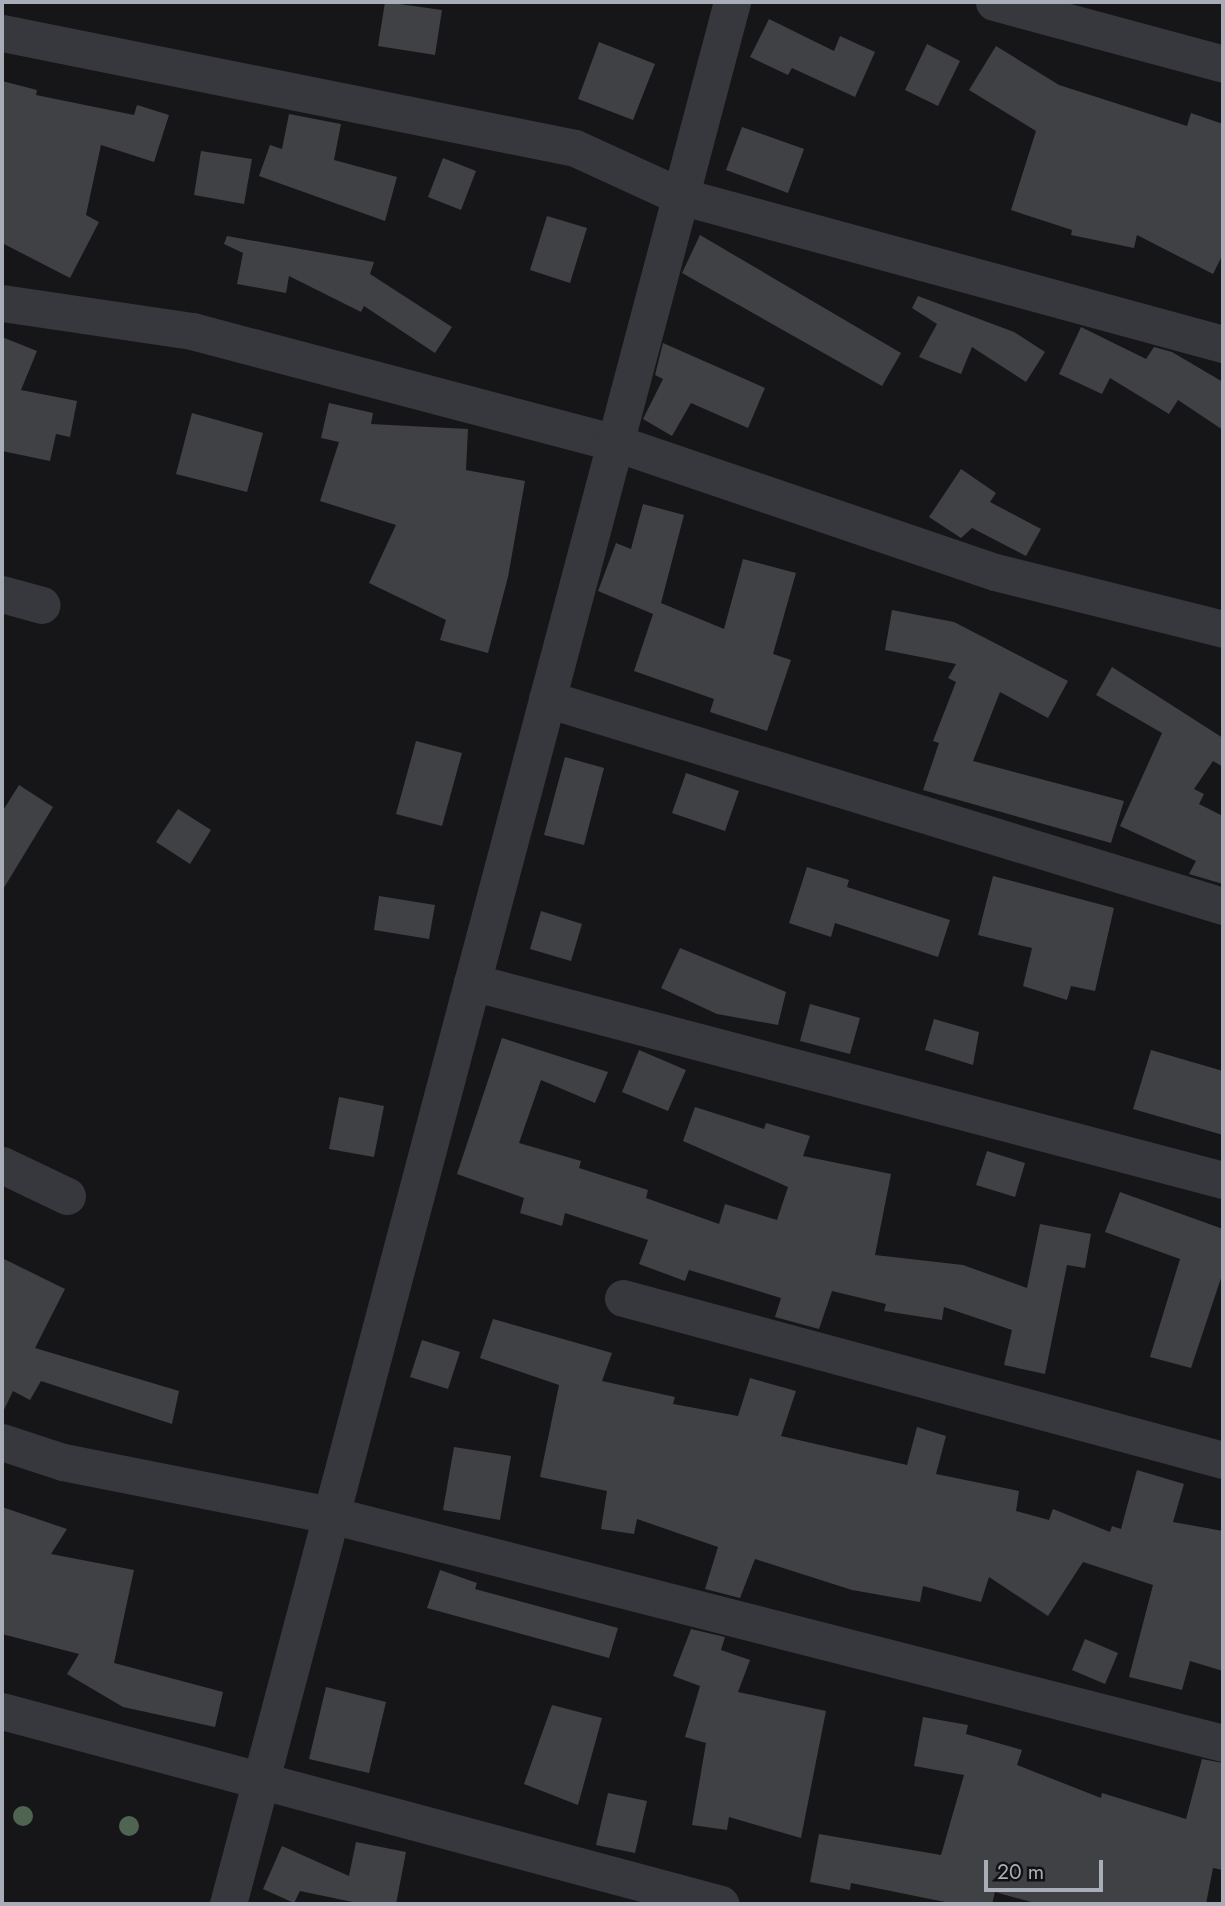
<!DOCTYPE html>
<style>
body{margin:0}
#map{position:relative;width:1225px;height:1906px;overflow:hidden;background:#161618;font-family:Jost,sans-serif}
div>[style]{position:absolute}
.building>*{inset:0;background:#404145}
.minor>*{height:37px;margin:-18.5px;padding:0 18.5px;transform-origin:18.5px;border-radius:18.5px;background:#37383d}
.trees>*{width:20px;height:20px;margin:-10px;border-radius:50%;background:#506452}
span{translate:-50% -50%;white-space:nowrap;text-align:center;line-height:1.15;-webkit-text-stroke:7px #111113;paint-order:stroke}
.frame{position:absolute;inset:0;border:4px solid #a8adb8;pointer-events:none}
.scale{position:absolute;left:984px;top:1860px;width:119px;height:32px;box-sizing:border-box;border:4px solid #a8adb8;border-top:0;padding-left:9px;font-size:21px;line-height:24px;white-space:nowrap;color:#a8adb8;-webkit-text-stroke:5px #111113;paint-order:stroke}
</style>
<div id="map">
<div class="building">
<i style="clip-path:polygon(385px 2px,442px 10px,435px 55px,378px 46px)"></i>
<i style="clip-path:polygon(769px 19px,834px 51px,840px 36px,875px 52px,855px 97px,792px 68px,788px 75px,750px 57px)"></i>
<i style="clip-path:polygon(599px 42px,655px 64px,633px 120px,578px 99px)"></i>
<i style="clip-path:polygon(927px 44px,960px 61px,938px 106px,905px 90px)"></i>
<i style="clip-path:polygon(996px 46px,1059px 85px,1187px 126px,1191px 113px,1223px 124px,1223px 254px,1213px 274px,1137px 235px,1134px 248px,1071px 235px,1072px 230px,1011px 210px,1036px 131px,969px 90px)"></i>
<i style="clip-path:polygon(2px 81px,37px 90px,36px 95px,134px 115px,137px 105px,169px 115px,154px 162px,101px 145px,86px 215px,99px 222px,70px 278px,2px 243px)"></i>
<i style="clip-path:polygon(289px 114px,341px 124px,334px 160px,397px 177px,385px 221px,259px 176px,270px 145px,282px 149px)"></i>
<i style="clip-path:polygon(742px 127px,804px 149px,788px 193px,726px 170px)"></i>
<i style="clip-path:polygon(201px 151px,252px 159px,244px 204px,194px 195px)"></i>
<i style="clip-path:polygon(443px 158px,476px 171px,461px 210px,428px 197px)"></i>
<i style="clip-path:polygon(547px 216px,587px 228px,570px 283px,530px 270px)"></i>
<i style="clip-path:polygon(700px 235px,901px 353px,882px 386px,682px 273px)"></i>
<i style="clip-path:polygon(227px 236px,374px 262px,370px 274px,452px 327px,435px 353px,364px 306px,361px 312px,289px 276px,286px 293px,237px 284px,243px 253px,224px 244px)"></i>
<i style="clip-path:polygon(918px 296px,1014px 332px,1045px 352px,1026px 382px,972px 347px,961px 374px,919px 357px,937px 324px,912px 308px)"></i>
<i style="clip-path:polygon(1081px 327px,1146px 359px,1154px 347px,1172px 352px,1223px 382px,1223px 430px,1178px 400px,1169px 414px,1110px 378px,1102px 394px,1059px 374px)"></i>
<i style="clip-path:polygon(2px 337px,37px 351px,21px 390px,77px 401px,70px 437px,56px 434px,50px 461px,2px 451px)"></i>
<i style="clip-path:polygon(663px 343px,765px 388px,748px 428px,691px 403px,672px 436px,643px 419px,663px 379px,655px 375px)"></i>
<i style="clip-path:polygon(329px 403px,373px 413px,371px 424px,468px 429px,466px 470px,525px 481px,508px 577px,488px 653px,440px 640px,446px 620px,369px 583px,396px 525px,320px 501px,339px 442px,321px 438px)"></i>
<i style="clip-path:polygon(192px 413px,263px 433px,247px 492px,176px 474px)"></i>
<i style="clip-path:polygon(961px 469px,996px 493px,990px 502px,1041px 529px,1026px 556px,972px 528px,961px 538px,929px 517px)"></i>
<i style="clip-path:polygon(643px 504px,684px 515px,661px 603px,724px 629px,743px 559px,796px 573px,773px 654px,791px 660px,767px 731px,710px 712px,714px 699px,634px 671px,653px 614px,598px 591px,616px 543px,631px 549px)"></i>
<i style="clip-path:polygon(892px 610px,954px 622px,1068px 681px,1048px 718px,1000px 692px,973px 761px,1124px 801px,1111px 843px,923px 790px,939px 743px,933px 741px,956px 682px,948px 678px,956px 664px,885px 650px)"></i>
<i style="clip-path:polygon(1112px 667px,1223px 738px,1223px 767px,1213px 761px,1194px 789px,1204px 794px,1199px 804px,1223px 816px,1223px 884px,1189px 874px,1196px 861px,1120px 826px,1162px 733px,1096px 695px)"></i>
<i style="clip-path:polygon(416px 741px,462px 753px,442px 826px,396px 814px)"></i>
<i style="clip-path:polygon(565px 757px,604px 768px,584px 845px,544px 835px)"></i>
<i style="clip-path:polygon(686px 773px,739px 791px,725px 831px,672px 813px)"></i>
<i style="clip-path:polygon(19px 785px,53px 807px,2px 891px,2px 812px)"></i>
<i style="clip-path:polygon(178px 809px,211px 830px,190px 864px,156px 842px)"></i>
<i style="clip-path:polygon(807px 867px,849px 880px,847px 887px,950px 920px,938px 957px,835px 923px,831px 937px,789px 923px)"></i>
<i style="clip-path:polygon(993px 876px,1114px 908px,1095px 991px,1071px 986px,1067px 1000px,1023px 986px,1032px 948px,978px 935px)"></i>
<i style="clip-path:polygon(379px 896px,435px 905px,429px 939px,374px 930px)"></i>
<i style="clip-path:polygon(541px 911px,582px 924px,571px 961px,530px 949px)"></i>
<i style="clip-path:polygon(680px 948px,786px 992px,778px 1025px,717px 1014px,661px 988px)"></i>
<i style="clip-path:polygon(810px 1004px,860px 1018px,850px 1054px,800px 1041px)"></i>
<i style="clip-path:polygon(934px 1019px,979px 1032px,973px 1065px,925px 1050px)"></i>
<i style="clip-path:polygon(502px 1038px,608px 1072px,595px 1103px,541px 1080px,519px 1143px,581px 1161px,579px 1168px,648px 1190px,646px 1198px,719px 1224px,725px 1204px,777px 1220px,788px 1187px,683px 1141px,695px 1107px,764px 1129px,766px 1123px,810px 1136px,803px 1156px,891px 1174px,875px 1255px,963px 1265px,1027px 1288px,1040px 1224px,1091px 1234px,1085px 1268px,1067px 1265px,1045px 1374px,1004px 1365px,1012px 1330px,944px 1307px,942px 1320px,884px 1311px,886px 1304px,832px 1291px,819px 1329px,775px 1317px,781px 1298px,689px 1270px,685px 1281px,639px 1264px,648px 1240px,565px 1213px,562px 1226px,520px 1213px,524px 1198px,457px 1174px)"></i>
<i style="clip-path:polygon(639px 1050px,686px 1070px,668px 1111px,622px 1092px)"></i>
<i style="clip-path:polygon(1151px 1050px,1223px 1071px,1223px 1135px,1133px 1109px)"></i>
<i style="clip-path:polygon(339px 1097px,384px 1106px,374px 1157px,329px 1149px)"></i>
<i style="clip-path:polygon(987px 1151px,1025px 1163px,1015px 1197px,976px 1185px)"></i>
<i style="clip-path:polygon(1120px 1192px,1223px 1229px,1223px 1272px,1191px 1368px,1150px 1357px,1180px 1259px,1105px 1232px)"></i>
<i style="clip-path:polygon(2px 1258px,65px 1289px,35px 1348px,179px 1391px,172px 1424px,41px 1381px,30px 1400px,13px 1391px,2px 1414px)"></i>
<i style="clip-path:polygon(493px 1319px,612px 1353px,602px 1381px,675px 1397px,673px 1404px,738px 1416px,750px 1378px,796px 1391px,781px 1436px,907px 1465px,917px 1427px,946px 1436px,936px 1474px,1019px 1491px,1016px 1511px,1049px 1520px,1053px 1509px,1110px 1532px,1112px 1526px,1121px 1529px,1137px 1470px,1184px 1484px,1173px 1522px,1223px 1531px,1223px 1671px,1190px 1661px,1182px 1690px,1129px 1677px,1153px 1585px,1083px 1562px,1048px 1616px,989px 1577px,981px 1602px,923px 1586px,920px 1602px,852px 1590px,755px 1559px,740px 1598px,705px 1589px,718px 1547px,637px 1519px,634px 1534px,601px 1529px,607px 1491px,540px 1477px,559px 1385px,480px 1358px)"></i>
<i style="clip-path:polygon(422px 1340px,460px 1352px,448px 1389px,410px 1377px)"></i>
<i style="clip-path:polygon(454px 1447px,511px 1456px,500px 1520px,443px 1510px)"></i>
<i style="clip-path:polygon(2px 1507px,67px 1529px,51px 1554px,134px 1570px,114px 1663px,223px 1692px,215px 1727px,123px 1707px,67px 1674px,79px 1654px,2px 1634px)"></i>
<i style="clip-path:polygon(440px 1570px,477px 1583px,475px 1589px,618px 1628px,609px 1658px,427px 1608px)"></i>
<i style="clip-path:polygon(691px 1629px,725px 1637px,721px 1650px,750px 1660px,738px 1692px,826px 1711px,801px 1838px,729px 1817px,727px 1830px,692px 1825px,706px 1743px,685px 1737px,700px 1686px,673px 1676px)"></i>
<i style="clip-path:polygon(1085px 1639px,1118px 1653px,1105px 1684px,1072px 1670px)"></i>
<i style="clip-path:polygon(326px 1687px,386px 1702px,369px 1773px,309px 1759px)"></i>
<i style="clip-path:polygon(552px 1705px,602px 1718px,578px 1805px,524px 1784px)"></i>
<i style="clip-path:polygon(923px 1717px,968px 1725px,966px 1734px,1022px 1750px,1017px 1765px,1101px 1798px,1102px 1793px,1186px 1819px,1202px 1759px,1223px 1763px,1223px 1870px,1213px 1868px,1206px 1904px,1038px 1904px,995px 1892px,992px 1904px,955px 1904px,851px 1883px,850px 1890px,810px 1882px,819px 1834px,941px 1855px,964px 1775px,914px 1766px)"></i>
<i style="clip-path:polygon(608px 1793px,647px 1801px,635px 1853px,596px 1845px)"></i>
<i style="clip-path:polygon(356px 1842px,406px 1852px,396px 1904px,362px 1904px,300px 1891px,294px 1903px,263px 1889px,282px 1846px,349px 1876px)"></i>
</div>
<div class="minor">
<i style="left:994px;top:2px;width:237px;rotate:15.1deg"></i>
<i style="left:2px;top:33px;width:584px;rotate:11.35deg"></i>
<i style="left:575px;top:148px;width:115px;rotate:24.6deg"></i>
<i style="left:680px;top:196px;width:563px;rotate:15.25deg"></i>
<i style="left:2px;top:303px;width:192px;rotate:8.4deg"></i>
<i style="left:192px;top:331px;width:435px;rotate:14.8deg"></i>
<i style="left:613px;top:442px;width:404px;rotate:18.8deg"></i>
<i style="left:995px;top:572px;width:235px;rotate:14deg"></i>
<i style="left:2px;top:594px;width:41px;rotate:15.4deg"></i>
<i style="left:547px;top:699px;width:707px;rotate:17.03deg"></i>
<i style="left:472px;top:982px;width:777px;rotate:14.77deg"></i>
<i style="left:2px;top:1165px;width:72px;rotate:25.5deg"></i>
<i style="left:623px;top:1298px;width:621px;rotate:15.11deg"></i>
<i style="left:2px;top:1442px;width:64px;rotate:18.2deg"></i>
<i style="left:63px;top:1462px;width:273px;rotate:11.2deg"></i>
<i style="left:331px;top:1515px;width:921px;rotate:14.34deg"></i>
<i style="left:2px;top:1711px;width:744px;rotate:15.03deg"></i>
<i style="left:228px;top:1904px;width:1968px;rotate:-75.16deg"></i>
</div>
<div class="trees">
<i style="left:23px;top:1816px"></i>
<i style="left:129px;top:1826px"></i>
</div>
<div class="frame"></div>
<div class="scale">20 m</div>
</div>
